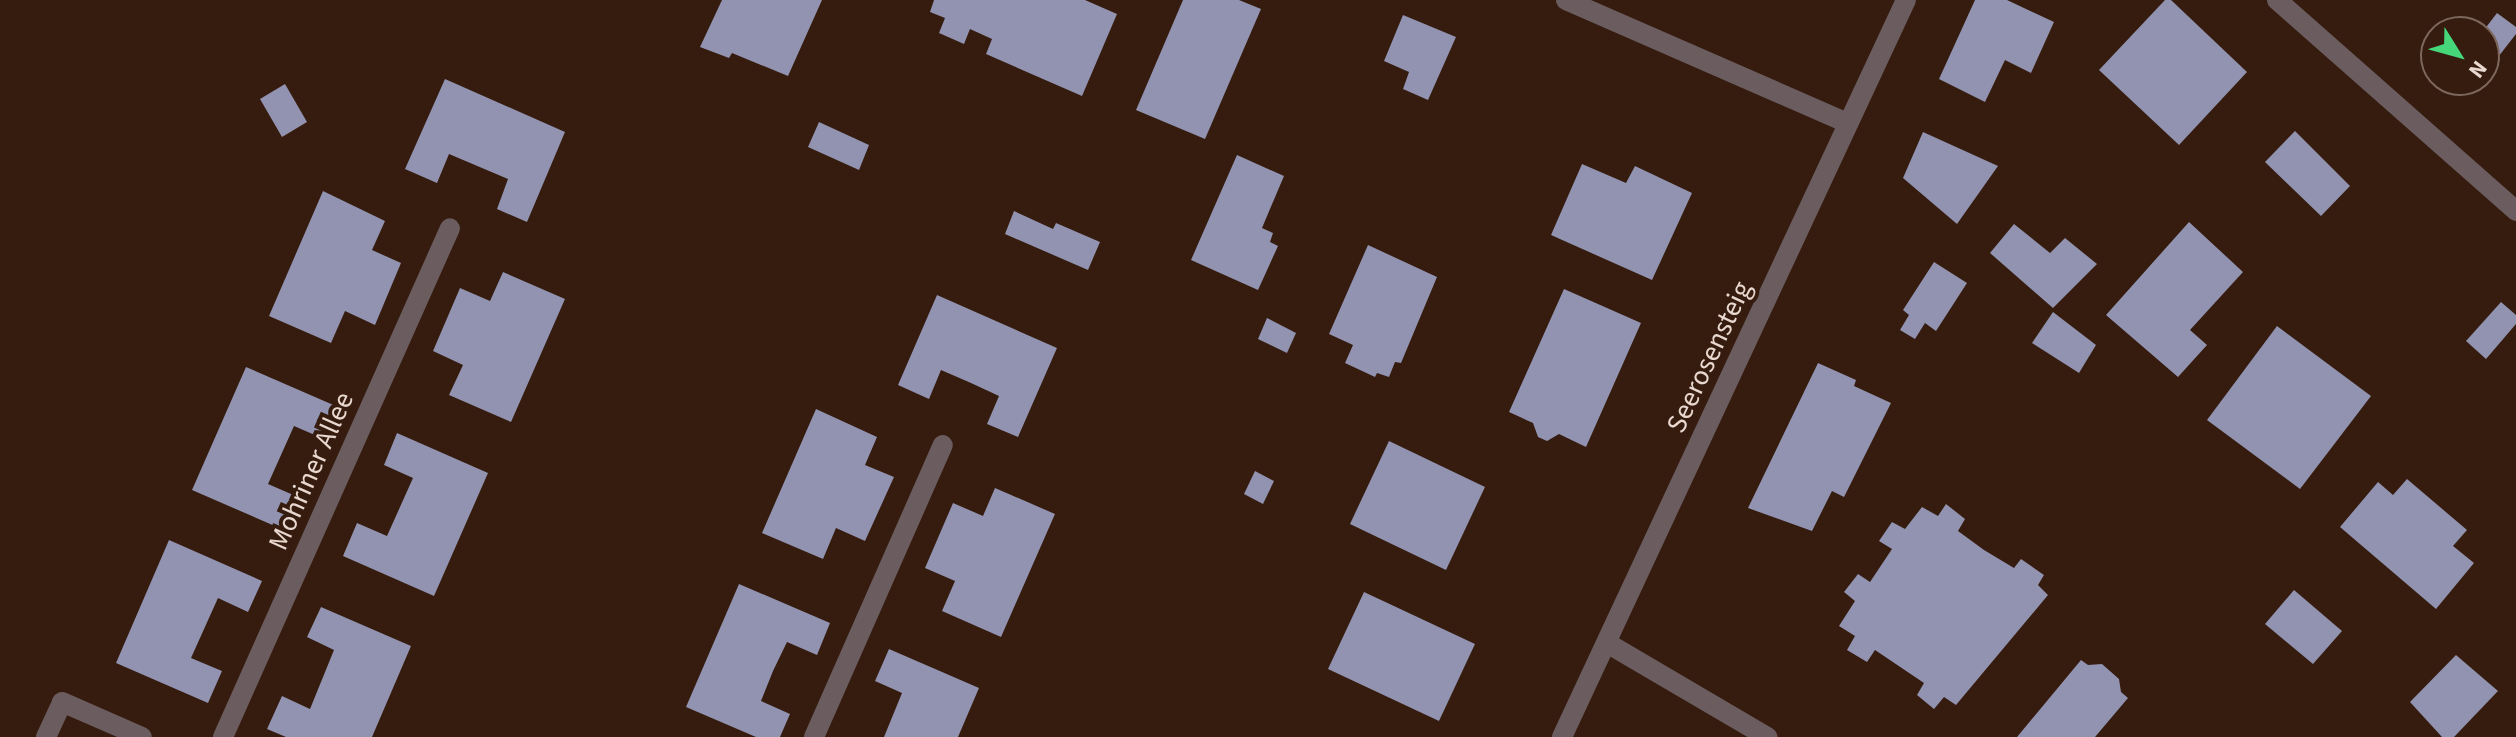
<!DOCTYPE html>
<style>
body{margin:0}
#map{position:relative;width:2516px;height:737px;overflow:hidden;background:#351c0f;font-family:"Source Sans 3",sans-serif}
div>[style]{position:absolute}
.building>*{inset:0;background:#9193b0}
.minor>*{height:20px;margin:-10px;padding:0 10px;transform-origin:10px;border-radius:10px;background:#6b5c5f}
span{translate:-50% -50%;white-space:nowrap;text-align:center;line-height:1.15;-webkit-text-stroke:8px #351c0f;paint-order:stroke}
.street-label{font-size:28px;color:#e9d8d0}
.north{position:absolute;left:2420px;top:16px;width:80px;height:80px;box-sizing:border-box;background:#351c0f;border:2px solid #7d675c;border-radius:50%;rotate:127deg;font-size:22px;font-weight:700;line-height:32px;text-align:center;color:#e9d8d0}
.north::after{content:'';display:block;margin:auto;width:28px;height:36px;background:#45d77a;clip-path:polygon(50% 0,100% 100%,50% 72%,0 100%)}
</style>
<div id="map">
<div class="building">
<i style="clip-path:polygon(722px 0,822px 0,788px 76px,732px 53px,729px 58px,700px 47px)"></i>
<i style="clip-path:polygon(934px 0,1085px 0,1117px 14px,1082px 96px,986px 54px,992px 39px,970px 29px,964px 44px,939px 33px,945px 18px,930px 12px)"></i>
<i style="clip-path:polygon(1183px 0,1239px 0,1261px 9px,1205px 139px,1136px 110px)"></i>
<i style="clip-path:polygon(1975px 0,2007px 0,2054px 22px,2031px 73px,2005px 60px,1985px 102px,1939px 79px)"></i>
<i style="clip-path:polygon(2165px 0,2171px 0,2247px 72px,2179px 145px,2099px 70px)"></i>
<i style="clip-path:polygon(2497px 13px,2516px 27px,2516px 34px,2484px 75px,2484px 30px)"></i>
<i style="clip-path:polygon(1403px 15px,1456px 37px,1428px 100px,1403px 89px,1409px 72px,1384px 61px)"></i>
<i style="clip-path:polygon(445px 79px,565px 132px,527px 222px,497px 209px,508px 179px,449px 154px,437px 183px,405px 169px)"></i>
<i style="clip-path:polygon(285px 84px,307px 122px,282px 137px,260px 99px)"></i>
<i style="clip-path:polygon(819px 122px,869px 145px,859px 170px,808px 147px)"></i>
<i style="clip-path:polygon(2295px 131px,2350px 186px,2321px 216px,2265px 162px)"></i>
<i style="clip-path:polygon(1923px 132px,1998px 166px,1957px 224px,1903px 178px)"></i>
<i style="clip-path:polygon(1237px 155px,1284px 176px,1262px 228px,1273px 233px,1270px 242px,1278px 246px,1258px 290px,1191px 260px)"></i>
<i style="clip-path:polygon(1582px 164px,1626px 183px,1635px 166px,1692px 193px,1652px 280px,1551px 235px)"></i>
<i style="clip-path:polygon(323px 191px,385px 221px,372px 250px,401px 263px,375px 325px,345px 311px,331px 343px,269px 316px)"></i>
<i style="clip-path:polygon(1014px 211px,1053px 229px,1056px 223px,1100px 242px,1088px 270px,1005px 234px)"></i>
<i style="clip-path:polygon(2189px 222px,2243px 272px,2190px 330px,2207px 345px,2178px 377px,2106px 315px)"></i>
<i style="clip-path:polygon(2014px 224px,2050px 253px,2065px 238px,2097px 264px,2053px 308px,1990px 253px)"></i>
<i style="clip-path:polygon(1368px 245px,1437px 277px,1401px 363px,1395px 362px,1389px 377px,1377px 373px,1375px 377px,1345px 363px,1353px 345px,1329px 334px)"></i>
<i style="clip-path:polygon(1934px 262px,1967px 283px,1936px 331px,1925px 323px,1915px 339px,1900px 330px,1909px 315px,1903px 310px)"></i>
<i style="clip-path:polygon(503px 272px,565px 299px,511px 422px,449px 395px,463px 365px,433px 351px,460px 288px,490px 301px)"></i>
<i style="clip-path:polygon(1564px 289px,1641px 323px,1586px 447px,1559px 434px,1547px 441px,1538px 437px,1533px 423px,1509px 412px)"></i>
<i style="clip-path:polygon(937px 295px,1057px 348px,1018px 437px,987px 424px,999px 396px,971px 383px,941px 370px,929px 399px,898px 385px)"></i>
<i style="clip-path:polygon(2501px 302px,2516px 315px,2516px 324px,2486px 359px,2466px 341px)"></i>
<i style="clip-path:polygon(2053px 312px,2096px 345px,2079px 373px,2032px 343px)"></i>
<i style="clip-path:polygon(1267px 318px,1296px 333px,1287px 353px,1258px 339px)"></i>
<i style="clip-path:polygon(2277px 326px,2371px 396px,2300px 489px,2207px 420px)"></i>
<i style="clip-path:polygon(1818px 363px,1856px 380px,1854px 386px,1891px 403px,1844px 497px,1832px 491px,1812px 531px,1748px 508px)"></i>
<i style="clip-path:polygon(246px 367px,338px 407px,324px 439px,294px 426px,268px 484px,298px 497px,284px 530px,192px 490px)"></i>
<i style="clip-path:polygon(816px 409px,877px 437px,865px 465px,894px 477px,865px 541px,836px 528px,823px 559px,762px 533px)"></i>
<i style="clip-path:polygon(397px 433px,488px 473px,434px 596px,343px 556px,357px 523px,387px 536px,413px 478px,384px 465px)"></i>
<i style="clip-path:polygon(1389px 441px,1485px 487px,1446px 570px,1350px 524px)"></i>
<i style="clip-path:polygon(1255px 471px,1274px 481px,1263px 504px,1244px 494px)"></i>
<i style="clip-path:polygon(2407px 479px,2467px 530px,2453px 546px,2474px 563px,2436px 609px,2340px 527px,2378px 482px,2393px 495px)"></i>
<i style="clip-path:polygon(995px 488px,1055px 514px,1001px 637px,942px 611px,955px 581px,925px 568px,953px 503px,983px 516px)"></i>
<i style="clip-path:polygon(1946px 504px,1965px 519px,1958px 531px,1984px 550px,2014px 568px,2021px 559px,2044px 575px,2038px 585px,2048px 595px,1956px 705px,1944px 697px,1934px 709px,1917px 695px,1924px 683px,1875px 650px,1867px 662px,1847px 650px,1855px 636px,1839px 626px,1855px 601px,1844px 592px,1858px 574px,1870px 582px,1892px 549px,1879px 541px,1892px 522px,1905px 529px,1922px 507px,1938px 516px)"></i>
<i style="clip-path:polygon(169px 540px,262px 581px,248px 612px,218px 598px,191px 658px,222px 671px,208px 703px,116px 663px)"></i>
<i style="clip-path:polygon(739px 584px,830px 623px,817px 655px,787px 642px,773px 671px,761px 701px,790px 714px,780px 737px,756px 737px,686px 707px)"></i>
<i style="clip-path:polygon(2294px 590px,2342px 631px,2313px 664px,2265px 624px)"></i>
<i style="clip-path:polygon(1364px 592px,1475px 644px,1439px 721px,1328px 669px)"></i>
<i style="clip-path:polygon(321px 607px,411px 646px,372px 737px,286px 737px,267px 729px,282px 696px,310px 709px,334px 650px,307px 637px)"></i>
<i style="clip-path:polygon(889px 649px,979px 688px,958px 737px,884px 737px,902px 693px,875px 681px)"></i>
<i style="clip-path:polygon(2456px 655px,2498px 691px,2454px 737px,2442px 737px,2410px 702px)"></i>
<i style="clip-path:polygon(2081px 660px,2088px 665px,2102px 664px,2119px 679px,2121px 692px,2128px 698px,2095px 737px,2017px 737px)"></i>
</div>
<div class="minor">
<i style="left:1566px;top:0;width:308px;rotate:23.6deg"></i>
<i style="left:2277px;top:0;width:319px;rotate:41.4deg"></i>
<i style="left:1607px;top:643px;width:186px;rotate:30.4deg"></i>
<i style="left:46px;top:737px;width:38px;rotate:-65deg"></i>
<i style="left:62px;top:702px;width:87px;rotate:23.6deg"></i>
<i style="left:223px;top:737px;width:557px;rotate:-65.96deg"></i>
<i style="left:814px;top:737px;width:319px;rotate:-66.2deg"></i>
<i style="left:1562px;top:737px;width:813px;rotate:-64.98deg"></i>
</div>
<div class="street-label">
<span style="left:1709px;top:357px;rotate:-65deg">Seerosensteig</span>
<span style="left:311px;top:471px;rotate:-66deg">Mohriner Allee</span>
</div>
<div class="north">N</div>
</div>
